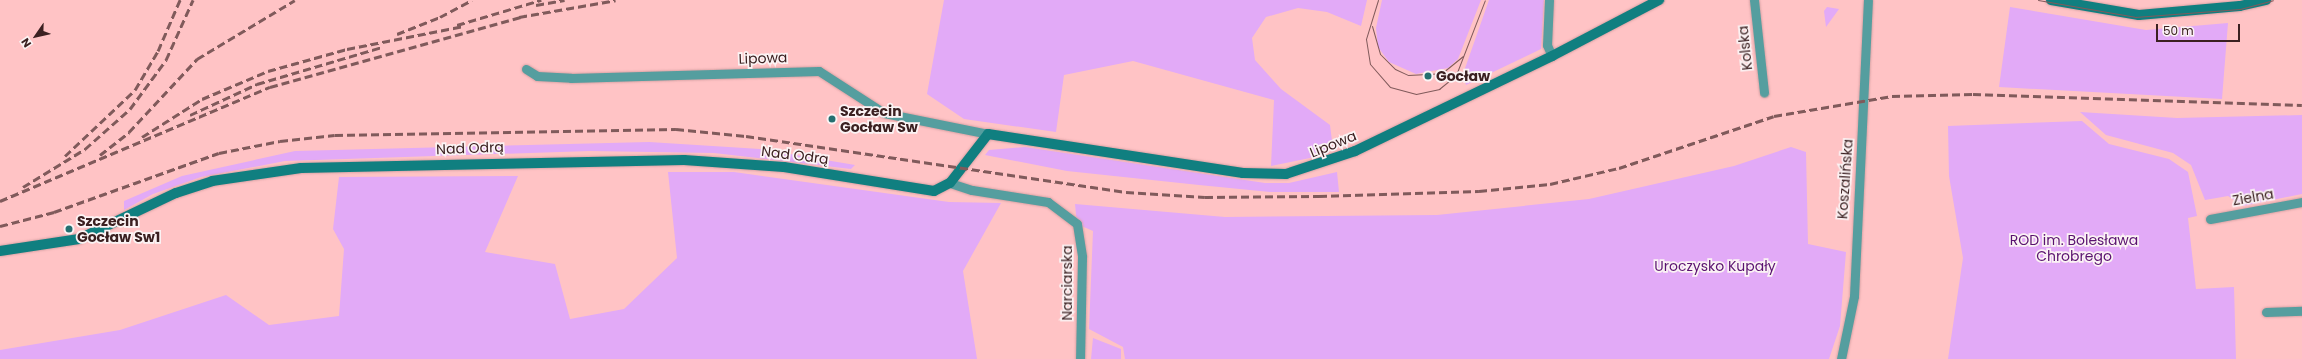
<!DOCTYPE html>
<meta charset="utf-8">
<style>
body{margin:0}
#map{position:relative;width:2302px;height:359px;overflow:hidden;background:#ffc3c5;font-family:Poppins,sans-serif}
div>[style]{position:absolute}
.green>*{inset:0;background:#e2aaf7}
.roads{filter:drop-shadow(0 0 1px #d8a2a4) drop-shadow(0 0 1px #d8a2a4)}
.street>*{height:9px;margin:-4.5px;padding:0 4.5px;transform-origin:4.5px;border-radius:4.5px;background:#559e9f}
.secondary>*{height:10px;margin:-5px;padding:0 5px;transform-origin:5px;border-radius:5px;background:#107f80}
.tram>*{height:1px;margin:-0.5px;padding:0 0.5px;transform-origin:0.5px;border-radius:0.5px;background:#805a5b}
.rail>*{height:3px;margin-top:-1.5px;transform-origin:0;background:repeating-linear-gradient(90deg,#805a5b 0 8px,transparent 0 12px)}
.dots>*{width:11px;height:11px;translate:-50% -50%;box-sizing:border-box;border:2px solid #fbf3f4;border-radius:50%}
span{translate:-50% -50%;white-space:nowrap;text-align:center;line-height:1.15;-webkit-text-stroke:3.5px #fbf3f4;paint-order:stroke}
.street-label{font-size:14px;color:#3b2021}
.poi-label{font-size:14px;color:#3b2021;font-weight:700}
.left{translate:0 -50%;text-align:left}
.park-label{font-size:14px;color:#5a1270}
.north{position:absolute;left:16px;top:16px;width:40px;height:40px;-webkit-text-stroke:3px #fbf3f4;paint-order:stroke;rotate:236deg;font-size:11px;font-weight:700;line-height:16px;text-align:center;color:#3b2021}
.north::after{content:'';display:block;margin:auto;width:14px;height:18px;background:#3b2021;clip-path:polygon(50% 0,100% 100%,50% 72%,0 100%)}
.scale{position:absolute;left:2156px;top:24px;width:84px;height:18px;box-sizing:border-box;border:2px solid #3b2021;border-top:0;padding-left:5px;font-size:12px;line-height:14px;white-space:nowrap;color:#3b2021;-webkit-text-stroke:3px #fbf3f4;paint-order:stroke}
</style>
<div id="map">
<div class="green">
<i style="clip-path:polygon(944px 0,1367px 0,1361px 26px,1327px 12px,1298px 8px,1266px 17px,1252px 38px,1255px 60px,1281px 89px,1330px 125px,1332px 141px,1329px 148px,1310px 158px,1271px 166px,1274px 100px,1133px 61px,1064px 75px,1056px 132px,964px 119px,927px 94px)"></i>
<i style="clip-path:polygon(1382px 0,1481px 0,1458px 59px,1448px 68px,1416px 74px,1389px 62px,1378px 47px,1376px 28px)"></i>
<i style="clip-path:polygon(1489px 0,1544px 0,1541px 49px,1466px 85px,1463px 74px)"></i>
<i style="clip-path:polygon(1827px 7px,1839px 9px,1826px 27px,1824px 11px)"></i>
<i style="clip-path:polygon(2010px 7px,2146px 30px,2228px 23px,2222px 99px,1999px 87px)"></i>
<i style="clip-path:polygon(2080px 112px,2177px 118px,2302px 115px,2302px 194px,2243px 206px,2228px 196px,2205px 200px,2191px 165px,2173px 153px,2106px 135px)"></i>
<i style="clip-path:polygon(2082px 121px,2109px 144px,2169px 159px,2188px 172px,2197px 216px,2188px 218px,2196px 289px,2234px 287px,2236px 359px,1948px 359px,1963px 258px,1949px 176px,1948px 126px)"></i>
<i style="clip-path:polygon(649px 142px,760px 149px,855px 165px,851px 169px,714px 153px,590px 151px,285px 161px,201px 177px,153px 194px,124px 210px,124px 201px,182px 176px,295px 151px)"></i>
<i style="clip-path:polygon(1025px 147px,1265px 183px,1289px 183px,1337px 172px,1339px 192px,1270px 192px,1199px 185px,1067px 171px,985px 155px,989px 150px)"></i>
<i style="clip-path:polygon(1791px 147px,1806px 152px,1808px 244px,1846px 252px,1840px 326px,1829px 359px,1125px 359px,1123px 347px,1089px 329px,1093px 231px,1077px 224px,1075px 204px,1225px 217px,1437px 215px,1589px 199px,1734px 166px)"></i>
<i style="clip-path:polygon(668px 172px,734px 172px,949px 202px,1001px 203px,963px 271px,977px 359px,0 359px,0 350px,120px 330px,226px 295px,269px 325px,339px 316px,344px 249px,333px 229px,339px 177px,518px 176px,485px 252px,555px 264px,570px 319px,624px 309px,677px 258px)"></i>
<i style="clip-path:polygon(1093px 338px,1121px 349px,1121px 359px,1091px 359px)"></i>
</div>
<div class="roads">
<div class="street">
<i style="left:1549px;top:0;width:45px;rotate:92.5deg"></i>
<i style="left:1547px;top:45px;width:12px;rotate:66deg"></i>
<i style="left:1754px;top:0;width:93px;rotate:83.8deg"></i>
<i style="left:526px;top:69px;width:13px;rotate:32deg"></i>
<i style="left:537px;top:76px;width:34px;rotate:3deg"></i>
<i style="left:571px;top:78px;width:248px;rotate:-1.6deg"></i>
<i style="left:819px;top:71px;width:77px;rotate:32.9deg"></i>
<i style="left:884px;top:113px;width:106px;rotate:11.4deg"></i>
<i style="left:950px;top:183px;width:23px;rotate:18deg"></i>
<i style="left:972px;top:190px;width:77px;rotate:9deg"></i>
<i style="left:1048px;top:202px;width:36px;rotate:37deg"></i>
<i style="left:1077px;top:224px;width:33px;rotate:81deg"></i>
<i style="left:1082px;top:257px;width:102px;rotate:91.1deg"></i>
<i style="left:2210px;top:219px;width:94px;rotate:-10.5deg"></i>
<i style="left:2266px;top:312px;width:36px;rotate:-2deg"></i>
<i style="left:1841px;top:359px;width:64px;rotate:-78.3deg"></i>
<i style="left:1854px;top:296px;width:296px;rotate:-87.3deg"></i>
</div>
<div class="secondary">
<i style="left:2051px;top:0;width:89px;rotate:9.7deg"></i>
<i style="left:2139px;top:15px;width:101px;rotate:-5.1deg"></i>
<i style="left:2240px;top:6px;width:27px;rotate:-13deg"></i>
<i style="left:0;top:251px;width:80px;rotate:-8.6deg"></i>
<i style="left:79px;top:239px;width:107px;rotate:-25.4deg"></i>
<i style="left:176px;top:193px;width:38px;rotate:-18deg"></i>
<i style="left:212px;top:181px;width:90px;rotate:-8.3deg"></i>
<i style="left:301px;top:168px;width:383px;rotate:-1.2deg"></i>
<i style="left:684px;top:160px;width:100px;rotate:4deg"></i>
<i style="left:784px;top:167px;width:152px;rotate:9.1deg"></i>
<i style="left:934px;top:191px;width:18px;rotate:-27deg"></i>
<i style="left:950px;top:183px;width:62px;rotate:-52.2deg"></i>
<i style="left:988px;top:134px;width:258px;rotate:8.7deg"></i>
<i style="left:1243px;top:173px;width:43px;rotate:1.3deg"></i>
<i style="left:1286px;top:174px;width:73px;rotate:-18.4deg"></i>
<i style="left:1355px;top:151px;width:219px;rotate:-25.7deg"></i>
<i style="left:1552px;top:56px;width:121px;rotate:-27.6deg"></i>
</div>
</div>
<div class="tram">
<i style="left:1378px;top:0;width:41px;rotate:107.1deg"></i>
<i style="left:1366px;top:39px;width:25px;rotate:81deg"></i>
<i style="left:1370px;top:64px;width:30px;rotate:49deg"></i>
<i style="left:1390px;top:87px;width:27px;rotate:15deg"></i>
<i style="left:1416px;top:94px;width:24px;rotate:-12deg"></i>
<i style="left:1439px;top:89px;width:22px;rotate:-39deg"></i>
<i style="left:1456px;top:75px;width:80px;rotate:-68.9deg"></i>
<i style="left:2038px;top:0;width:98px;rotate:9.9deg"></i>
<i style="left:2135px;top:17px;width:105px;rotate:-4.4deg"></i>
<i style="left:2240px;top:9px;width:34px;rotate:-15deg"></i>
<i style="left:1372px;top:26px;width:29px;rotate:74deg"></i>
<i style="left:1380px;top:54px;width:21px;rotate:45deg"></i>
<i style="left:1395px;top:69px;width:14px;rotate:25deg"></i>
<i style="left:1408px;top:75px;width:34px;rotate:-3deg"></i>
<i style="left:1442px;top:73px;width:27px;rotate:-39deg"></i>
</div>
<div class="rail">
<i style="left:536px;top:5px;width:29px;rotate:-10deg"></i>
<i style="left:519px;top:17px;width:98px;rotate:-9.9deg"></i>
<i style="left:457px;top:25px;width:88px;rotate:-16.6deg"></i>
<i style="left:397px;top:34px;width:46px;rotate:-21.6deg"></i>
<i style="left:440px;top:17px;width:36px;rotate:-28deg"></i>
<i style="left:190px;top:115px;width:74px;rotate:-24.8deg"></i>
<i style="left:257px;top:84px;width:130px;rotate:-16.5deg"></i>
<i style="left:142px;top:137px;width:71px;rotate:-32.3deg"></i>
<i style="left:202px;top:99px;width:72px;rotate:-23deg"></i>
<i style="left:268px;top:71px;width:82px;rotate:-15.6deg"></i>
<i style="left:347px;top:49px;width:119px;rotate:-11.1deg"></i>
<i style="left:100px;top:155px;width:37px;rotate:-38deg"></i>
<i style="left:129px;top:132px;width:100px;rotate:-47deg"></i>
<i style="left:197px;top:59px;width:114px;rotate:-31deg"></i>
<i style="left:65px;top:156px;width:96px;rotate:-43.3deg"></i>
<i style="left:135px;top:90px;width:45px;rotate:-59.5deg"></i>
<i style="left:158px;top:51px;width:56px;rotate:-66.7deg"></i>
<i style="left:23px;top:187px;width:73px;rotate:-31.5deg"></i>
<i style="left:85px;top:149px;width:60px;rotate:-41.6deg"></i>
<i style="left:130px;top:109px;width:61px;rotate:-53.7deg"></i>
<i style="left:166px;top:60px;width:66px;rotate:-65.8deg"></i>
<i style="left:0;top:201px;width:293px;rotate:-22.9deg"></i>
<i style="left:270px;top:87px;width:265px;rotate:-15.6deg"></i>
<i style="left:0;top:226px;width:56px;rotate:-14.5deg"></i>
<i style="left:54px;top:212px;width:175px;rotate:-19.7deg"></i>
<i style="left:219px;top:153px;width:62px;rotate:-11.1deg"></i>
<i style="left:280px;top:141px;width:55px;rotate:-6.2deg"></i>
<i style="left:335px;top:135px;width:341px;rotate:-1deg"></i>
<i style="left:676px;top:129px;width:70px;rotate:5.7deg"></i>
<i style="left:746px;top:136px;width:384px;rotate:8.4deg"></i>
<i style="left:1126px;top:192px;width:79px;rotate:3.6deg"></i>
<i style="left:1205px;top:197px;width:114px;rotate:-0.5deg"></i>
<i style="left:1319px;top:196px;width:160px;rotate:-1.8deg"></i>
<i style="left:1479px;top:191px;width:71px;rotate:-5.6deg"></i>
<i style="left:1550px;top:184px;width:71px;rotate:-13.1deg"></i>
<i style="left:1619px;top:168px;width:163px;rotate:-18.5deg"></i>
<i style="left:1774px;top:116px;width:120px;rotate:-9.6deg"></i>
<i style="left:1892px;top:96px;width:81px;rotate:-1.4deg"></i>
<i style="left:1973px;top:94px;width:329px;rotate:1.9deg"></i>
</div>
<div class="dots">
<i style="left:1428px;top:76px;background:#246f70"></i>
<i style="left:832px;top:119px;background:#246f70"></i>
<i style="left:69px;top:229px;background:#246f70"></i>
</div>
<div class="street-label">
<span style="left:1745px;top:48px;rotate:-96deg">Kolska</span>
<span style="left:763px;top:58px;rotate:-2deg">Lipowa</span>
<span style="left:1333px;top:144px;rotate:-22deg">Lipowa</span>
<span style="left:470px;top:148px;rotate:-2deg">Nad Odrą</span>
<span style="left:795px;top:155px;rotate:7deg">Nad Odrą</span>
<span style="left:1845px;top:179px;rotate:-86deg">Koszalińska</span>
<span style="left:2253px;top:197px;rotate:-10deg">Zielna</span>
<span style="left:1067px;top:283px;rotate:-90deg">Narciarska</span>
</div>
<div class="poi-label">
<span class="left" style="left:1436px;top:76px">Gocław</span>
<span class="left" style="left:840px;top:119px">Szczecin<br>Gocław Sw</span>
<span class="left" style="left:77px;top:229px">Szczecin<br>Gocław Sw1</span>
</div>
<div class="park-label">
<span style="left:2074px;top:248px">ROD im. Bolesława<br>Chrobrego</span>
<span style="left:1715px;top:266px">Uroczysko Kupały</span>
</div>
<div class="north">N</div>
<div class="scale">50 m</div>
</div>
